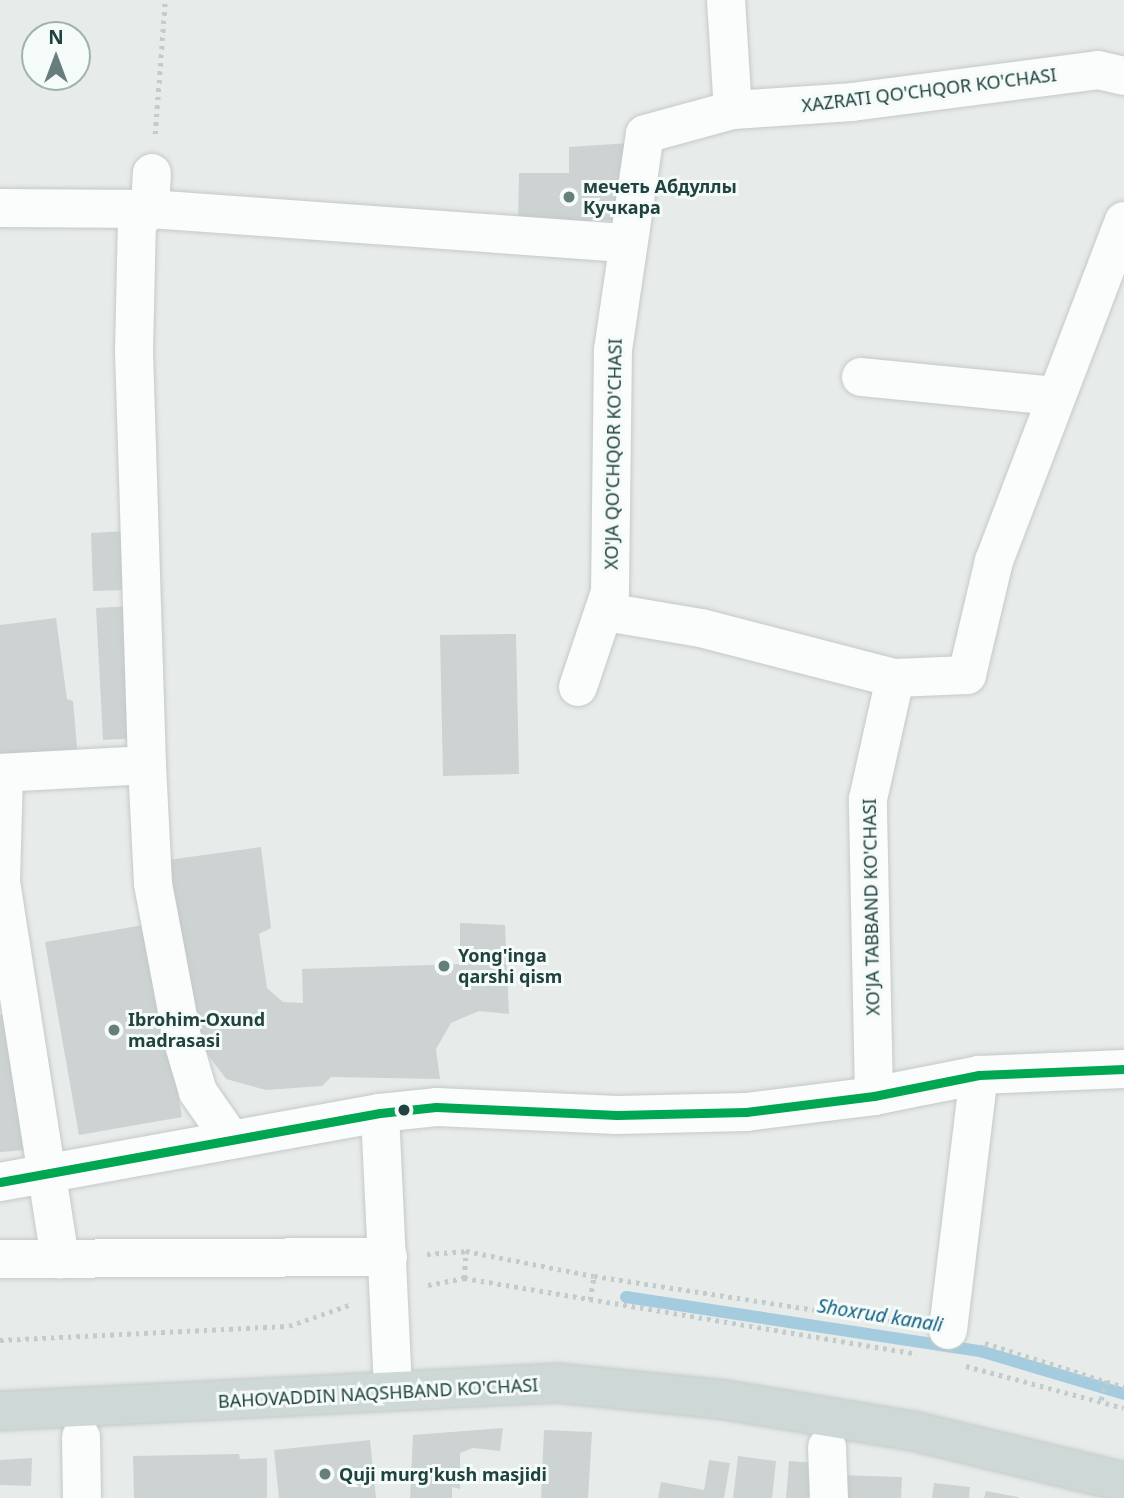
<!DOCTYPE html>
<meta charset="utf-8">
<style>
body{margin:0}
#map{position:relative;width:1124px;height:1498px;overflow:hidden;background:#e7eceb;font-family:"Noto Sans",sans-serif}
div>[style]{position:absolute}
.stream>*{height:12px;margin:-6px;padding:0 6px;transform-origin:6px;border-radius:6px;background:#a4ccde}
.building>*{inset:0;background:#cdd3d2}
.path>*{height:4.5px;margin-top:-2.25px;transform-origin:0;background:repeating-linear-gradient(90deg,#c2cccb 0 3.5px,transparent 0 8.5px)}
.roads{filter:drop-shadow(0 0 2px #c4c9c8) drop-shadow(0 0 2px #c4c9c8)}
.minor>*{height:38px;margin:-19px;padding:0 19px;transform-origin:19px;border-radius:19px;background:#fbfcfc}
.major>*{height:38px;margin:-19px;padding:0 19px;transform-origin:19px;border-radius:19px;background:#ced8d7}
.bus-1>*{height:9px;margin:-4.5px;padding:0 4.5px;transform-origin:4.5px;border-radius:4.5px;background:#00a651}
.dots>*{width:19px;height:19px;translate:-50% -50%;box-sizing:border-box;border:4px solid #f5fbf9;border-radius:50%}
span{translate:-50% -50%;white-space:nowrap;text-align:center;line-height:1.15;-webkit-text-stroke:6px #f5fbf9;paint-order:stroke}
.street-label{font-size:18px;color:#214340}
.poi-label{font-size:18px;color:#214340;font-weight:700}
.left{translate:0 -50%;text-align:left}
.water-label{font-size:19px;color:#146086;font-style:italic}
.north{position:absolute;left:21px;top:21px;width:70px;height:70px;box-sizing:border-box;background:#f5fbf9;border:2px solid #a0b1af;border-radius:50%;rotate:0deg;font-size:19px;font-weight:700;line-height:28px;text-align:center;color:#214340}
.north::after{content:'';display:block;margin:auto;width:24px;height:32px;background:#667e7c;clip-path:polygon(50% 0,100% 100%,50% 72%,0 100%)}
</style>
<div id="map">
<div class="stream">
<i style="left:626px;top:1297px;width:358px;rotate:8.7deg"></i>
<i style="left:980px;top:1351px;width:150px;rotate:16.6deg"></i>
</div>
<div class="building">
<i style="clip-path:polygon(629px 143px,616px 220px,518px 225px,519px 173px,569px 173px,569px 147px)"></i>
<i style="clip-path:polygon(127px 531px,130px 590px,93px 591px,91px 533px)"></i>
<i style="clip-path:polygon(133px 606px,141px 738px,103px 740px,96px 608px)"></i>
<i style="clip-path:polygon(56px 618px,67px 699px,73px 701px,78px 758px,0 761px,0 625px)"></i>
<i style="clip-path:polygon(516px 634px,519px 774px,443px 776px,440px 635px)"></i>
<i style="clip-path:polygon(261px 847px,271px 928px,259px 934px,267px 988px,283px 1002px,303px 1003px,302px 969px,460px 964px,460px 923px,505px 925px,509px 1014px,479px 1011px,451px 1023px,436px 1049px,440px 1079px,331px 1077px,322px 1086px,266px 1090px,226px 1079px,194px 1036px,168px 860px)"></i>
<i style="clip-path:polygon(149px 924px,182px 1117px,79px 1135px,45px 942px)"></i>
<i style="clip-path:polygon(16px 1014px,27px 1150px,0 1152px,0 1015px)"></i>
<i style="clip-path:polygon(503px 1428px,500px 1451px,473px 1448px,460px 1453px,460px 1489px,452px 1487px,452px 1498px,410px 1498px,413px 1435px)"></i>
<i style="clip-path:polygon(544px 1430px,592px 1432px,588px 1498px,541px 1498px)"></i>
<i style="clip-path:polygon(370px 1440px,376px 1498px,279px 1498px,274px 1450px)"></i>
<i style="clip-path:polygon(239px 1454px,240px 1459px,267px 1458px,267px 1498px,134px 1498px,133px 1456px)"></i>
<i style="clip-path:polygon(738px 1456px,776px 1461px,772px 1498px,733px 1498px)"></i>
<i style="clip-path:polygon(32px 1458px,31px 1486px,0 1485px,0 1460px)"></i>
<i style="clip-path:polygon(709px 1460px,730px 1463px,724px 1498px,658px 1498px,661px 1482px,704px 1490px)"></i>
<i style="clip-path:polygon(789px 1461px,816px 1463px,814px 1498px,786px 1498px)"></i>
<i style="clip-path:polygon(840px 1475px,902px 1477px,901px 1498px,839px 1498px)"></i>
<i style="clip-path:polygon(934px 1483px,970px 1487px,969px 1498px,932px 1498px)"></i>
<i style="clip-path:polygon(986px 1491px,1018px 1497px,1018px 1498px,984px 1498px)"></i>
</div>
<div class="path">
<i style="left:155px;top:134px;width:134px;rotate:-85.7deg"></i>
<i style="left:427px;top:1254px;width:39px;rotate:-4deg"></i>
<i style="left:466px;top:1251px;width:130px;rotate:11.1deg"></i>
<i style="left:594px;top:1276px;width:319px;rotate:8.7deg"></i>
<i style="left:464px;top:1278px;width:27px;rotate:-86deg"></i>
<i style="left:428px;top:1285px;width:37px;rotate:-11deg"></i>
<i style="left:464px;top:1278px;width:459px;rotate:9.5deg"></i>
<i style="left:590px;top:1300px;width:24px;rotate:-81deg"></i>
<i style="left:0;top:1340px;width:289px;rotate:-2.8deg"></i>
<i style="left:289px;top:1326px;width:64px;rotate:-19.3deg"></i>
<i style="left:985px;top:1343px;width:146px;rotate:17.6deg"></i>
<i style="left:966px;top:1366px;width:163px;rotate:14.9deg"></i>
<i style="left:1101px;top:1400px;width:20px;rotate:-75deg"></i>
</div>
<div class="roads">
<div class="minor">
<i style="left:726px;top:0;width:110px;rotate:86.4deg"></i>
<i style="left:0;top:208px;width:150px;rotate:0.4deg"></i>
<i style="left:150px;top:209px;width:478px;rotate:4.1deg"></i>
<i style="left:861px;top:377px;width:196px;rotate:5.6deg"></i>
<i style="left:606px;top:612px;width:96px;rotate:9.6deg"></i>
<i style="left:701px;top:628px;width:200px;rotate:14.5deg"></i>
<i style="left:895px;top:678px;width:72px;rotate:-2.4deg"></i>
<i style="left:967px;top:675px;width:117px;rotate:-76.7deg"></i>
<i style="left:994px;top:561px;width:364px;rotate:-69.1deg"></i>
<i style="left:578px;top:687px;width:100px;rotate:-71.4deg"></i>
<i style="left:610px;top:592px;width:242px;rotate:-89.3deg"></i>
<i style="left:613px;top:350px;width:218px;rotate:-81.6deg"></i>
<i style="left:645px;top:134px;width:91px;rotate:-15.3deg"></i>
<i style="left:733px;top:110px;width:119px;rotate:-3.8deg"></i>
<i style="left:852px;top:102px;width:248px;rotate:-7.4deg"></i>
<i style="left:1098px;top:70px;width:27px;rotate:13deg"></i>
<i style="left:147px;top:765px;width:414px;rotate:-91.8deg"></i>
<i style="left:134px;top:351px;width:128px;rotate:-88.7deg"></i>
<i style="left:137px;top:223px;width:19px;rotate:-47deg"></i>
<i style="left:150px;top:209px;width:36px;rotate:-87deg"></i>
<i style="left:0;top:773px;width:147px;rotate:-3.1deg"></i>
<i style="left:147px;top:765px;width:119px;rotate:87.1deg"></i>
<i style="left:153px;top:884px;width:157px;rotate:79.3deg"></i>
<i style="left:182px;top:1038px;width:56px;rotate:73.5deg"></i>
<i style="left:198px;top:1092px;width:56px;rotate:55.2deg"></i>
<i style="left:4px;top:773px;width:109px;rotate:91.6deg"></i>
<i style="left:1px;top:882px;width:382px;rotate:81.1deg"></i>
<i style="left:874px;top:1096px;width:297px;rotate:-91.2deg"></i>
<i style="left:868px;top:799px;width:124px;rotate:-77.4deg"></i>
<i style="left:380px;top:1113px;width:276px;rotate:87.3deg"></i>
<i style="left:0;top:1182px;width:386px;rotate:-10.3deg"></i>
<i style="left:380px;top:1113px;width:56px;rotate:-6.1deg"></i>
<i style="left:436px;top:1107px;width:181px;rotate:2.5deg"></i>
<i style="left:617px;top:1115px;width:129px;rotate:-1.3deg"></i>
<i style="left:746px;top:1112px;width:129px;rotate:-7.1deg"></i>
<i style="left:874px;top:1096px;width:107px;rotate:-11.3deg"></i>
<i style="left:979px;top:1075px;width:145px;rotate:-2.4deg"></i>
<i style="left:0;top:1259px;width:388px;rotate:-0.3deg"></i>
<i style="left:948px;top:1330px;width:257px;rotate:-83.1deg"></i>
<i style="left:81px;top:1437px;width:61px;rotate:89.1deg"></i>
<i style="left:827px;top:1447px;width:51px;rotate:87.8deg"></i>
</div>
<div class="major">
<i style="left:0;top:1411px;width:558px;rotate:-2.88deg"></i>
<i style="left:557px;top:1383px;width:170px;rotate:5.7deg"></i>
<i style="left:726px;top:1400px;width:190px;rotate:9.4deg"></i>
<i style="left:913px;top:1431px;width:217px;rotate:13.6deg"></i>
</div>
</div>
<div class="bus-1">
<i style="left:0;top:1182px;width:386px;rotate:-10.3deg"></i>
<i style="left:380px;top:1113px;width:56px;rotate:-6.1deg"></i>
<i style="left:436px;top:1107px;width:181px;rotate:2.5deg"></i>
<i style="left:617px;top:1115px;width:129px;rotate:-1.3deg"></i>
<i style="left:746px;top:1112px;width:129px;rotate:-7.1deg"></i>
<i style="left:874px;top:1096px;width:107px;rotate:-11.3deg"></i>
<i style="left:979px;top:1075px;width:145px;rotate:-2.4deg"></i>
</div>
<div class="dots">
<i style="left:569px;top:197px;background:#667e7c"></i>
<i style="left:444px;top:966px;background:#667e7c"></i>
<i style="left:114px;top:1030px;background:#667e7c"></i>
<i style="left:404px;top:1110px;background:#214340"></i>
<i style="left:325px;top:1474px;background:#667e7c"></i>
</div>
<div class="street-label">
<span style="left:929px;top:90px;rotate:-7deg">XAZRATI QO'CHQOR KO'CHASI</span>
<span style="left:613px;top:454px;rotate:-89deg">XO'JA QO'CHQOR KO'CHASI</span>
<span style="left:871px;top:907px;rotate:-91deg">XO'JA TABBAND KO'CHASI</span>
<span style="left:378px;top:1393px;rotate:-3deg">BAHOVADDIN NAQSHBAND KO'CHASI</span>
</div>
<div class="poi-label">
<span class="left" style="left:583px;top:197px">мечеть Абдуллы<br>Кучкара</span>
<span class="left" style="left:458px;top:966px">Yong'inga<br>qarshi qism</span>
<span class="left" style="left:128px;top:1030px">Ibrohim-Oxund<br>madrasasi</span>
<span class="left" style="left:339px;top:1474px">Quji murg'kush masjidi</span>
</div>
<div class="water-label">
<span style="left:880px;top:1316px;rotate:9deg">Shoxrud kanali</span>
</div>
<div class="north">N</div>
</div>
